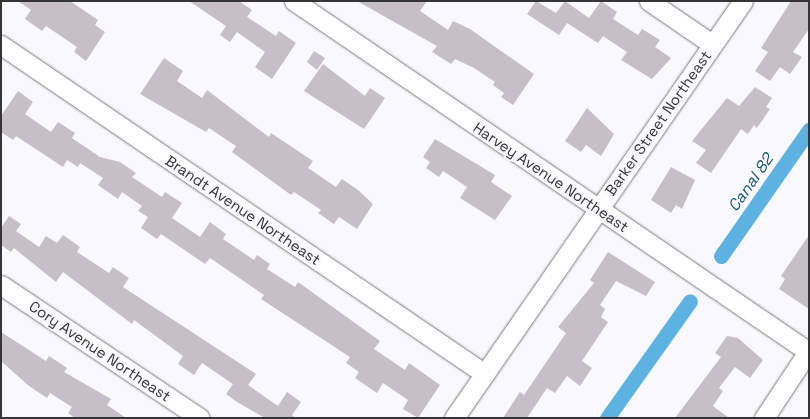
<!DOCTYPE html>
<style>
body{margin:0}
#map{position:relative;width:810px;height:419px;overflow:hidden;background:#f8f8fe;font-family:"Space Grotesk",sans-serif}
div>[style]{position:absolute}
.canal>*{height:15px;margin:-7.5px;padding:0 7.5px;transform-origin:7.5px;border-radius:7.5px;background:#5db2e1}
.building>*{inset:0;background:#c6bfc5}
.roads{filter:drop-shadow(0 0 1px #78787f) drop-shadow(0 0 1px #78787f)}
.minor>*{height:19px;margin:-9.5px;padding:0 9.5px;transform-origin:9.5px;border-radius:9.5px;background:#fff}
span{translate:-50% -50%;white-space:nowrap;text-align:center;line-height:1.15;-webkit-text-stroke:4px #f8f8fe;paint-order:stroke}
.street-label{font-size:15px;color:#353538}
.water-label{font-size:16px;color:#155676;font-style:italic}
.frame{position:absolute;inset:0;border:2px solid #353538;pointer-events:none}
</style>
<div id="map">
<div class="canal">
<i style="left:721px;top:256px;width:154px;rotate:-55.1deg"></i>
<i style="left:607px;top:418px;width:143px;rotate:-54.6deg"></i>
</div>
<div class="building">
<i style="clip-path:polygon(18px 1px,70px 1px,98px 20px,95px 25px,105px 32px,86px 61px,74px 52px,77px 47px,46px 26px,42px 31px,25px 19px,31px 10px)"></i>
<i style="clip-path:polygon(189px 1px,239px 1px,252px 10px,247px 17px,276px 36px,279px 31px,296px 43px,272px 79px,255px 67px,265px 52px,237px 32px,230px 42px,220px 35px,226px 26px)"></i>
<i style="clip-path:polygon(357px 1px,427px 1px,420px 11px,448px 30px,453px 21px,470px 29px,534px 74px,513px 105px,501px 97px,504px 93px,493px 85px,495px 82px,474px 68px,455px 59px,451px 64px,432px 52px,437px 46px)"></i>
<i style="clip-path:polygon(536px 1px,556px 13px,565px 1px,589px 18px,601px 1px,617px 12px,613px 19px,638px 35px,642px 29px,660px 40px,655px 47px,671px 58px,652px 79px,621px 60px,627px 52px,603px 36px,598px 43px,567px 23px,559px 35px,527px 14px)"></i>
<i style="clip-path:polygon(791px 1px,809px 1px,809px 29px,793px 52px,802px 57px,790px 74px,780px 67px,770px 81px,755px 71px,768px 52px,761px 48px)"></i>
<i style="clip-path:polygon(314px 51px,325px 58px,317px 70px,307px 62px)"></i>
<i style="clip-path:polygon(164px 58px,183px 71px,177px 81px,202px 98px,207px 90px,269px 137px,271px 133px,313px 161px,308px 168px,336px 187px,342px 179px,358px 190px,373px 204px,357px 229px,339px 217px,334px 224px,318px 213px,321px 210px,294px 192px,291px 195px,232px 152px,236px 146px,209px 128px,206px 132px,140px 94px)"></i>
<i style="clip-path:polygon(323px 64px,365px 96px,370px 88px,385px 98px,364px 129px,304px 91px)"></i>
<i style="clip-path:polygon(755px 87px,772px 98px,766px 107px,770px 109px,757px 128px,754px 125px,748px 134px,741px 129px,711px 173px,696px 163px,706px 150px,692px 141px,727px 98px,739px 106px)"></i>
<i style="clip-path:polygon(18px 91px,33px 102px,25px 114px,51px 132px,58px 122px,75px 133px,72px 138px,100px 157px,120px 162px,136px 173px,132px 177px,162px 197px,165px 192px,182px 203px,172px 218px,200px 237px,210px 222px,226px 234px,223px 239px,254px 260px,257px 255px,270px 264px,267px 269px,295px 287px,298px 282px,380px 341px,374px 349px,405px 370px,409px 363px,440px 385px,418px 418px,403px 409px,408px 400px,383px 383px,377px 393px,355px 378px,359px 372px,346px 363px,350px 357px,261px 299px,264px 295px,210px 258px,205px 264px,161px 234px,157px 239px,141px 228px,148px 217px,138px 211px,142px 206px,122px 192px,118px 199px,98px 185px,103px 178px,80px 163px,78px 167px,67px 160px,63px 167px,16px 136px,13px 140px,1px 132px,1px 116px)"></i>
<i style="clip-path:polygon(587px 108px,614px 134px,601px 156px,586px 145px,581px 152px,565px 141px)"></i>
<i style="clip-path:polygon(435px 139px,495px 175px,491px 182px,512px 196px,495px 220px,460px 198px,467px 187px,443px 171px,439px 177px,426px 168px,430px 162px,423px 157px)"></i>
<i style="clip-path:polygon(671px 167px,695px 180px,682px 209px,676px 205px,671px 213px,651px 200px)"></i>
<i style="clip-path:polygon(9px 216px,21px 224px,16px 231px,39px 247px,46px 236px,57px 243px,63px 235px,80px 247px,77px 252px,109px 273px,113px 267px,129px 278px,123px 287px,256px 374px,248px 385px,278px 406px,287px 392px,301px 402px,292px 415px,296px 418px,265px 418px,237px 402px,226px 394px,233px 384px,202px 363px,194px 375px,178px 364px,183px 356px,134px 320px,132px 324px,63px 272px,56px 282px,14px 248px,11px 252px,1px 245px,1px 228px)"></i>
<i style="clip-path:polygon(809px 235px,809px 309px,779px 289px,785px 279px,781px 276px)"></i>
<i style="clip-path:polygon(608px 252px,655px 282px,646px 296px,616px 281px,600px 305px,605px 309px,601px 317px,608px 322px,582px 361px,592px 368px,580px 386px,567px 376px,555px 393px,547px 388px,527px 418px,503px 418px,520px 392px,524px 395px,566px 333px,558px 327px,594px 283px,590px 280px)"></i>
<i style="clip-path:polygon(1px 332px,46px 361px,49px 356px,67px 368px,64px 372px,111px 399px,107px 405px,126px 418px,75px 418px,68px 413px,72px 407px,50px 393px,47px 398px,29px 386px,1px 361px)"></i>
<i style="clip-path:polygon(727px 336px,738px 338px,763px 360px,750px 378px,735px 367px,719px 388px,723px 391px,713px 406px,729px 418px,675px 418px,721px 357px,715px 353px)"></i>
</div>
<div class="roads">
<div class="minor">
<i style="left:294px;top:1px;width:623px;rotate:34.28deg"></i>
<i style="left:649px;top:1px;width:76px;rotate:34.3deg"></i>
<i style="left:1px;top:45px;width:585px;rotate:34.21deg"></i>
<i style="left:1px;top:285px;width:239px;rotate:33.8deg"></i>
<i style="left:454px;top:418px;width:507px;rotate:-55.28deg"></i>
<i style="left:764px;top:418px;width:82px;rotate:-56.5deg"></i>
</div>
</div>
<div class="street-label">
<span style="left:658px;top:123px;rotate:-55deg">Barker Street Northeast</span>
<span style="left:551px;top:177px;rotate:34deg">Harvey Avenue Northeast</span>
<span style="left:243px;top:210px;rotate:34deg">Brandt Avenue Northeast</span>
<span style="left:100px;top:351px;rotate:34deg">Cory Avenue Northeast</span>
</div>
<div class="water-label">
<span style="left:751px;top:183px;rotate:-55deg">Canal 82</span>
</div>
<div class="frame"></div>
</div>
